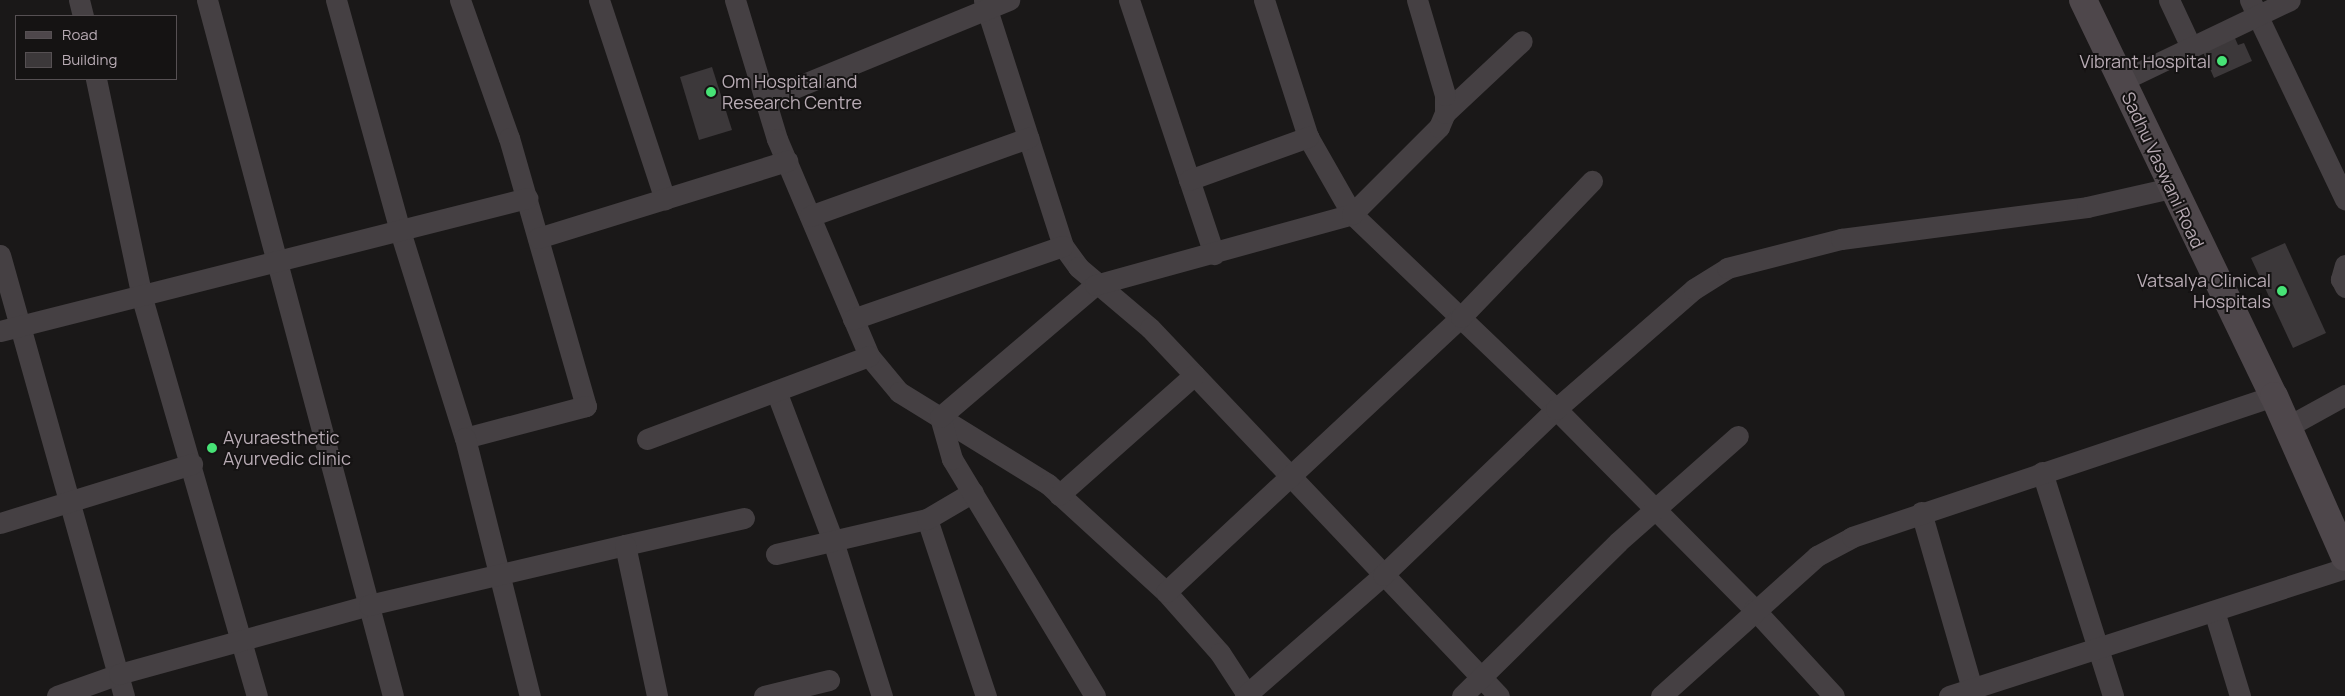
<!DOCTYPE html>
<style>
body{margin:0}
#map{position:relative;width:2345px;height:696px;overflow:hidden;background:#1a1818;font-family:Manrope,sans-serif}
div>[style]{position:absolute}
.building>*{inset:0;background:#3c383a}
.street>*{height:21px;margin:-10.5px;padding:0 10.5px;transform-origin:10.5px;border-radius:10.5px;background:#454043}
.secondary>*{height:28px;margin:-14px;padding:0 14px;transform-origin:14px;border-radius:14px;background:#4e474b}
.dots>*{width:14px;height:14px;translate:-50% -50%;box-sizing:border-box;border:2px solid #151313;border-radius:50%}
span{translate:-50% -50%;white-space:nowrap;text-align:center;line-height:1.15;-webkit-text-stroke:4px #151313;paint-order:stroke}
.poi-label{font-size:18px;color:#b8abb4}
.right{translate:-100% -50%;text-align:right}
.left{translate:0 -50%;text-align:left}
.street-label{font-size:18px;color:#b8abb4}
.legend{position:absolute;left:15px;top:15px;width:162px;height:65px;box-sizing:border-box;background:#151313;border:1px solid #565053;margin:0;padding:6px 9px;list-style:none;font-size:15px;color:#b8abb4}
.legend li{display:flex;align-items:center;gap:10px;height:25px}
.legend b{width:25px;border:1px solid #565053}
</style>
<div id="map">
<div class="building">
<i style="clip-path:polygon(2234px 36px,2238px 45px,2244px 43px,2252px 61px,2214px 78px,2202px 50px)"></i>
<i style="clip-path:polygon(712px 67px,732px 130px,699px 140px,680px 77px)"></i>
<i style="clip-path:polygon(2285px 243px,2326px 333px,2293px 348px,2251px 258px)"></i>
</div>
<div class="street">
<i style="left:79px;top:0;width:16px;rotate:76deg"></i>
<i style="left:207px;top:0;width:720px;rotate:75.04deg"></i>
<i style="left:336px;top:0;width:240px;rotate:74.5deg"></i>
<i style="left:400px;top:231px;width:217px;rotate:72.6deg"></i>
<i style="left:460px;top:0;width:146px;rotate:70.5deg"></i>
<i style="left:509px;top:138px;width:279px;rotate:74deg"></i>
<i style="left:586px;top:406px;width:125px;rotate:165.2deg"></i>
<i style="left:465px;top:438px;width:266px;rotate:75.9deg"></i>
<i style="left:599px;top:0;width:210px;rotate:71.7deg"></i>
<i style="left:735px;top:0;width:145px;rotate:73.2deg"></i>
<i style="left:777px;top:139px;width:236px;rotate:67deg"></i>
<i style="left:869px;top:356px;width:47px;rotate:50.2deg"></i>
<i style="left:899px;top:392px;width:175px;rotate:31.7deg"></i>
<i style="left:1048px;top:484px;width:160px;rotate:42.5deg"></i>
<i style="left:1166px;top:592px;width:81px;rotate:48.5deg"></i>
<i style="left:1220px;top:653px;width:51px;rotate:56.9deg"></i>
<i style="left:984px;top:0;width:258px;rotate:72.2deg"></i>
<i style="left:1063px;top:246px;width:26px;rotate:54deg"></i>
<i style="left:1078px;top:267px;width:94px;rotate:40.3deg"></i>
<i style="left:1150px;top:328px;width:507px;rotate:46.52deg"></i>
<i style="left:1129px;top:0;width:268px;rotate:71.5deg"></i>
<i style="left:1264px;top:0;width:144px;rotate:72.2deg"></i>
<i style="left:1308px;top:137px;width:89px;rotate:60.3deg"></i>
<i style="left:1352px;top:214px;width:282px;rotate:43.7deg"></i>
<i style="left:1556px;top:409px;width:281px;rotate:45.3deg"></i>
<i style="left:1754px;top:609px;width:118px;rotate:47.4deg"></i>
<i style="left:2169px;top:0;width:52px;rotate:64.9deg"></i>
<i style="left:2250px;top:0;width:221px;rotate:64.5deg"></i>
<i style="left:96px;top:79px;width:224px;rotate:78.1deg"></i>
<i style="left:142px;top:298px;width:414px;rotate:73.9deg"></i>
<i style="left:2121px;top:81px;width:187px;rotate:-25.6deg"></i>
<i style="left:765px;top:100px;width:264px;rotate:-22.3deg"></i>
<i style="left:1445px;top:113px;width:105px;rotate:-43.1deg"></i>
<i style="left:1189px;top:180px;width:127px;rotate:-19.9deg"></i>
<i style="left:810px;top:216px;width:232px;rotate:-19.7deg"></i>
<i style="left:538px;top:238px;width:261px;rotate:-17.2deg"></i>
<i style="left:0;top:255px;width:458px;rotate:74.3deg"></i>
<i style="left:2345px;top:265px;width:15px;rotate:106deg"></i>
<i style="left:2341px;top:279px;width:9px;rotate:63deg"></i>
<i style="left:853px;top:319px;width:222px;rotate:-19.2deg"></i>
<i style="left:0;top:331px;width:544px;rotate:-14.16deg"></i>
<i style="left:776px;top:391px;width:160px;rotate:69.2deg"></i>
<i style="left:833px;top:541px;width:163px;rotate:72.5deg"></i>
<i style="left:2287px;top:427px;width:66px;rotate:-28.9deg"></i>
<i style="left:647px;top:439px;width:237px;rotate:-20.5deg"></i>
<i style="left:2042px;top:472px;width:235px;rotate:72.4deg"></i>
<i style="left:1059px;top:495px;width:181px;rotate:-41.6deg"></i>
<i style="left:1921px;top:512px;width:191px;rotate:73.9deg"></i>
<i style="left:927px;top:519px;width:187px;rotate:71.6deg"></i>
<i style="left:0;top:523px;width:201px;rotate:-17.1deg"></i>
<i style="left:625px;top:545px;width:122px;rotate:-12.8deg"></i>
<i style="left:776px;top:554px;width:155px;rotate:-13.1deg"></i>
<i style="left:927px;top:519px;width:53px;rotate:-30.4deg"></i>
<i style="left:1166px;top:592px;width:403px;rotate:-43deg"></i>
<i style="left:1461px;top:317px;width:189px;rotate:-46.1deg"></i>
<i style="left:2214px;top:611px;width:89px;rotate:73deg"></i>
<i style="left:57px;top:696px;width:66px;rotate:-19.5deg"></i>
<i style="left:119px;top:674px;width:259px;rotate:-15.4deg"></i>
<i style="left:369px;top:605px;width:263px;rotate:-13.2deg"></i>
<i style="left:625px;top:545px;width:154px;rotate:78deg"></i>
<i style="left:764px;top:696px;width:67px;rotate:-13.8deg"></i>
<i style="left:1095px;top:696px;width:277px;rotate:-121.1deg"></i>
<i style="left:952px;top:459px;width:44px;rotate:-105.9deg"></i>
<i style="left:940px;top:417px;width:204px;rotate:-40.4deg"></i>
<i style="left:1095px;top:285px;width:267px;rotate:-15.4deg"></i>
<i style="left:1352px;top:214px;width:123px;rotate:-45deg"></i>
<i style="left:1439px;top:127px;width:15px;rotate:-67deg"></i>
<i style="left:1445px;top:113px;width:18px;rotate:-90deg"></i>
<i style="left:1445px;top:95px;width:99px;rotate:-106.4deg"></i>
<i style="left:1245px;top:696px;width:184px;rotate:-41.2deg"></i>
<i style="left:1383px;top:575px;width:240px;rotate:-43.8deg"></i>
<i style="left:1556px;top:409px;width:183px;rotate:-41deg"></i>
<i style="left:1694px;top:289px;width:39px;rotate:-32deg"></i>
<i style="left:1727px;top:268px;width:118px;rotate:-14.3deg"></i>
<i style="left:1841px;top:239px;width:248px;rotate:-7.4deg"></i>
<i style="left:2087px;top:207px;width:86px;rotate:-12.7deg"></i>
<i style="left:1462px;top:696px;width:219px;rotate:-44.6deg"></i>
<i style="left:1618px;top:542px;width:160px;rotate:-41.5deg"></i>
<i style="left:1661px;top:696px;width:210px;rotate:-41.9deg"></i>
<i style="left:1817px;top:556px;width:40px;rotate:-28deg"></i>
<i style="left:1852px;top:537px;width:445px;rotate:-18.5deg"></i>
<i style="left:1949px;top:696px;width:416px;rotate:-17.9deg"></i>
</div>
<div class="secondary">
<i style="left:2083px;top:0;width:440px;rotate:64.3deg"></i>
<i style="left:2274px;top:396px;width:176px;rotate:66.2deg"></i>
</div>
<div class="dots">
<i style="left:2222px;top:61px;background:#47e376"></i>
<i style="left:711px;top:92px;background:#47e376"></i>
<i style="left:2282px;top:291px;background:#47e376"></i>
<i style="left:212px;top:448px;background:#47e376"></i>
</div>
<div class="poi-label">
<span class="right" style="left:2211px;top:61px">Vibrant Hospital</span>
<span class="left" style="left:722px;top:92px">Om Hospital and<br>Research Centre</span>
<span class="right" style="left:2271px;top:291px">Vatsalya Clinical<br>Hospitals</span>
<span class="left" style="left:223px;top:448px">Ayuraesthetic<br>Ayurvedic clinic</span>
</div>
<div class="street-label">
<span style="left:2163px;top:170px;rotate:65deg">Sadhu Vaswani Road</span>
</div>
<ul class="legend">
<li><b style="height:6px;background:#4e474b"></b>Road</li>
<li><b style="height:14px;background:#3c383a"></b>Building</li>
</ul>
</div>
